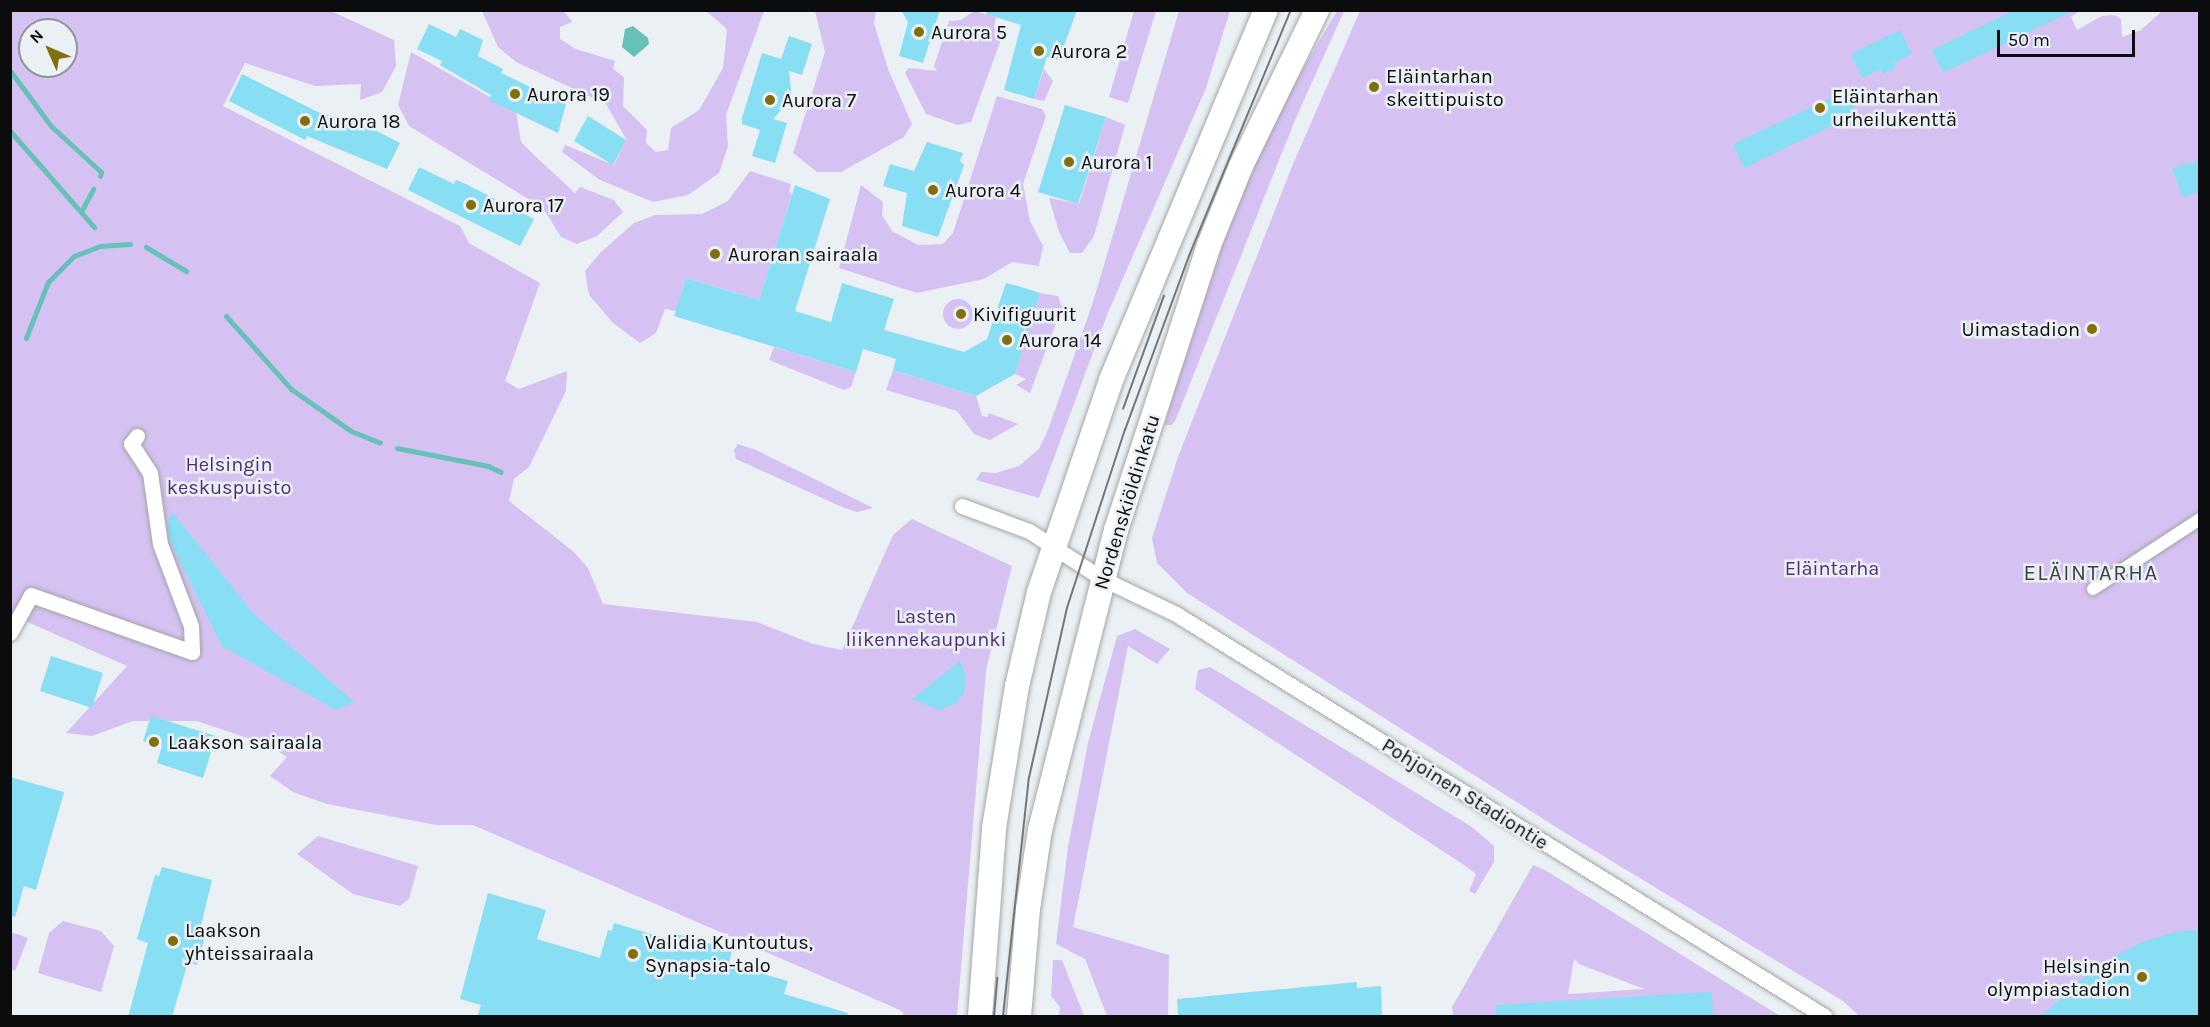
<!DOCTYPE html>
<meta charset="utf-8">
<style>
body{margin:0}
#map{position:relative;width:2210px;height:1027px;overflow:hidden;background:#ebf0f4;font-family:Karla,sans-serif}
div>[style]{position:absolute}
.green>*{inset:0;background:#d6c2f2}
.round{border-radius:50%}
.water>*{inset:0;background:#67c1b7}
.stream>*{height:5px;margin:-2.5px;padding:0 2.5px;transform-origin:2.5px;border-radius:2.5px;background:#67c1b7}
.building>*{inset:0;background:#88def3}
.roads{filter:drop-shadow(0 0 2px #a1a6aa) drop-shadow(0 0 2px #a1a6aa)}
.pedestrian>*{height:12px;margin:-6px;padding:0 6px;transform-origin:6px;border-radius:6px;background:#fff}
.minor>*{height:15px;margin:-7.5px;padding:0 7.5px;transform-origin:7.5px;border-radius:7.5px;background:#fff}
.primary>*{height:24px;margin:-12px;padding:0 12px;transform-origin:12px;border-radius:12px;background:#fff}
.tram>*{height:1.5px;margin:-0.75px;padding:0 0.75px;transform-origin:0.75px;border-radius:0.75px;background:#74777a}
.dots>*{width:16px;height:16px;translate:-50% -50%;box-sizing:border-box;border:3px solid #ebf0f4;border-radius:50%}
span{translate:-50% -50%;white-space:nowrap;text-align:center;line-height:1.15;-webkit-text-stroke:5px #ebf0f4;paint-order:stroke}
.poi-label{font-size:20px;color:#0a0c0d}
.left{translate:0 -50%;text-align:left}
.right{translate:-100% -50%;text-align:right}
.park-label{font-size:20px;color:#502e75}
.street-label{font-size:20px;color:#0a0c0d}
.quarter-label{font-size:22px;color:#3f4346;letter-spacing:1.5px}
.frame{position:absolute;inset:0;border:12px solid #0a0c0d;pointer-events:none}
.north{position:absolute;left:18px;top:18px;width:60px;height:60px;box-sizing:border-box;background:#ebf0f4;border:2px solid #919598;border-radius:50%;rotate:315deg;font-size:16px;font-weight:700;line-height:24px;text-align:center;color:#0a0c0d}
.north::after{content:'';display:block;margin:auto;width:21px;height:27px;background:#806f0c;clip-path:polygon(50% 0,100% 100%,50% 72%,0 100%)}
.scale{position:absolute;left:1997px;top:30px;width:138px;height:27px;box-sizing:border-box;border:3px solid #0a0c0d;border-top:0;padding-left:8px;font-size:18px;line-height:21px;white-space:nowrap;color:#0a0c0d;-webkit-text-stroke:4px #ebf0f4;paint-order:stroke}
</style>
<div id="map">
<div class="green">
<i style="clip-path:polygon(2081px 10px,2071px 17px,2077px 30px,2102px 16px,2114px 15px,2121px 19px,2122px 37px,2141px 30px,2162px 11px,2199px 11px,2199px 1016px,1859px 1016px,1843px 1001px,1567px 834px,1187px 593px,1157px 563px,1152px 538px,1178px 457px,1293px 164px,1360px 11px)"></i>
<i style="clip-path:polygon(evenodd,11px 11px,331px 11px,394px 40px,396px 66px,382px 92px,360px 100px,361px 84px,315px 86px,245px 63px,223px 106px,460px 226px,469px 243px,540px 283px,505px 381px,519px 389px,567px 371px,566px 391px,529px 467px,514px 479px,509px 501px,574px 552px,588px 568px,603px 604px,757px 622px,813px 644px,842px 650px,893px 535px,912px 519px,1012px 566px,986px 670px,957px 1016px,903px 1016px,903px 1012px,893px 1007px,473px 825px,436px 825px,327px 804px,293px 792px,270px 776px,287px 757px,268px 745px,197px 721px,133px 721px,92px 736px,66px 733px,127px 666px,23px 620px,11px 631px,11px 11px,30px 30px,66px 30px,66px 66px,30px 66px,30px 30px)"></i>
<i style="clip-path:polygon(482px 11px,564px 11px,572px 22px,560px 27px,560px 39px,576px 49px,615px 61px,613px 69px,624px 77px,623px 106px,647px 130px,646px 143px,656px 152px,668px 150px,671px 128px,699px 110px,723px 68px,727px 29px,706px 11px,764px 11px,726px 115px,728px 146px,719px 173px,688px 195px,653px 202px,600px 180px,562px 152px,565px 145px,614px 165px,626px 139px,606px 104px,516px 62px,498px 47px)"></i>
<i style="clip-path:polygon(815px 11px,876px 11px,874px 23px,888px 69px,912px 124px,904px 137px,841px 172px,817px 172px,793px 153px,825px 52px)"></i>
<i style="clip-path:polygon(974px 11px,996px 17px,994px 28px,1003px 34px,971px 122px,958px 125px,926px 114px,905px 73px,908px 68px,937px 71px,934px 66px,949px 21px,961px 20px)"></i>
<i style="clip-path:polygon(1134px 11px,1156px 11px,1128px 103px,1109px 97px)"></i>
<i style="clip-path:polygon(1179px 11px,1230px 11px,1206px 88px,1107px 315px,1039px 498px,976px 480px,981px 472px,996px 473px,1019px 466px,1039px 449px,1048px 430px,1093px 302px)"></i>
<i style="clip-path:polygon(1337px 11px,1344px 11px,1295px 120px,1176px 419px,1172px 425px,1165px 425px,1192px 325px,1245px 181px,1291px 89px)"></i>
<i style="clip-path:polygon(411px 52px,516px 112px,521px 142px,535px 156px,575px 193px,580px 187px,614px 200px,623px 212px,597px 236px,577px 244px,561px 237px,543px 208px,409px 126px,398px 105px)"></i>
<i style="clip-path:polygon(1044px 69px,1053px 81px,1044px 101px,1034px 99px)"></i>
<i style="clip-path:polygon(997px 96px,1042px 109px,1046px 116px,1023px 184px,1030px 221px,1043px 246px,1039px 266px,1012px 262px,984px 279px,917px 293px,839px 268px,861px 185px,883px 202px,882px 215px,892px 231px,918px 245px,943px 244px,953px 233px)"></i>
<i style="clip-path:polygon(1106px 117px,1125px 125px,1094px 236px,1082px 253px,1070px 253px,1059px 232px,1049px 198px,1079px 204px)"></i>
<i style="clip-path:polygon(750px 171px,791px 184px,789px 192px,792px 194px,759px 300px,686px 278px,676px 311px,665px 309px,656px 333px,640px 343px,613px 323px,589px 295px,585px 271px,601px 252px,634px 223px,655px 215px,702px 214px,728px 201px)"></i>
<i style="clip-path:polygon(1040px 293px,1058px 296px,1062px 307px,1030px 393px,1016px 385px,1026px 379px,1015px 374px)"></i>
<i class="round" style="left:943px;top:299px;width:30px;height:30px"></i>
<i style="clip-path:polygon(774px 347px,856px 372px,851px 387px,844px 390px,769px 360px)"></i>
<i style="clip-path:polygon(893px 370px,976px 396px,982px 416px,987px 417px,989px 413px,1018px 424px,990px 440px,974px 434px,957px 411px,886px 390px)"></i>
<i style="clip-path:polygon(738px 444px,756px 450px,873px 508px,857px 512px,844px 508px,736px 459px,734px 450px)"></i>
<i style="clip-path:polygon(1135px 629px,1170px 649px,1157px 664px,1128px 646px,1073px 927px,1169px 955px,1168px 1016px,1107px 1016px,1085px 959px,1056px 944px,1068px 847px,1088px 743px,1117px 636px)"></i>
<i style="clip-path:polygon(1210px 667px,1472px 827px,1494px 846px,1494px 862px,1475px 894px,1469px 891px,1476px 874px,1464px 865px,1195px 689px,1198px 670px)"></i>
<i style="clip-path:polygon(318px 836px,418px 866px,409px 899px,400px 906px,353px 894px,297px 854px)"></i>
<i style="clip-path:polygon(evenodd,1533px 865px,1545px 870px,1780px 1016px,1453px 1016px,1452px 1007px,1533px 865px,1574px 959px,1579px 964px,1644px 989px,1568px 994px,1574px 959px)"></i>
<i style="clip-path:polygon(63px 921px,101px 931px,114px 946px,101px 992px,38px 973px,49px 933px)"></i>
<i style="clip-path:polygon(11px 932px,28px 938px,15px 971px,11px 969px)"></i>
<i style="clip-path:polygon(1053px 960px,1062px 960px,1084px 1016px,1059px 1016px,1060px 1007px,1051px 996px)"></i>
</div>
<div class="water">
<i style="clip-path:polygon(633px 26px,648px 38px,649px 44px,634px 57px,622px 47px,625px 29px)"></i>
</div>
<div class="stream">
<i style="left:11px;top:72px;width:67px;rotate:53.5deg"></i>
<i style="left:51px;top:126px;width:68px;rotate:42.6deg"></i>
<i style="left:101px;top:172px;width:4px;rotate:104deg"></i>
<i style="left:10px;top:131px;width:128px;rotate:48.8deg"></i>
<i style="left:82px;top:210px;width:24px;rotate:-62deg"></i>
<i style="left:146px;top:247px;width:47px;rotate:31deg"></i>
<i style="left:226px;top:316px;width:98px;rotate:48.3deg"></i>
<i style="left:291px;top:389px;width:73px;rotate:35deg"></i>
<i style="left:351px;top:431px;width:31px;rotate:22deg"></i>
<i style="left:26px;top:338px;width:60px;rotate:-68.6deg"></i>
<i style="left:48px;top:282px;width:37px;rotate:-45deg"></i>
<i style="left:74px;top:256px;width:28px;rotate:-21deg"></i>
<i style="left:100px;top:246px;width:30px;rotate:-4deg"></i>
<i style="left:397px;top:448px;width:93px;rotate:11.2deg"></i>
<i style="left:488px;top:466px;width:14px;rotate:25deg"></i>
</div>
<div class="building">
<i style="clip-path:polygon(901px 10px,940px 10px,923px 63px,899px 56px,908px 22px)"></i>
<i style="clip-path:polygon(987px 10px,1077px 10px,1059px 60px,1047px 57px,1034px 99px,1004px 90px,1021px 25px,986px 14px)"></i>
<i style="clip-path:polygon(2015px 10px,2075px 10px,1943px 73px,1932px 50px)"></i>
<i style="clip-path:polygon(429px 24px,456px 37px,460px 29px,483px 40px,478px 56px,503px 69px,501px 73px,566px 104px,558px 133px,489px 100px,491px 95px,440px 65px,442px 61px,417px 49px)"></i>
<i style="clip-path:polygon(1900px 30px,1912px 54px,1894px 63px,1896px 68px,1883px 74px,1881px 69px,1862px 78px,1851px 54px)"></i>
<i style="clip-path:polygon(789px 36px,812px 44px,802px 75px,789px 71px,792px 99px,773px 119px,787px 123px,775px 163px,752px 156px,760px 130px,742px 124px,742px 118px,762px 53px,781px 59px)"></i>
<i style="clip-path:polygon(242px 74px,318px 112px,373px 129px,400px 143px,387px 169px,307px 136px,305px 140px,229px 101px)"></i>
<i style="clip-path:polygon(1846px 91px,1857px 114px,1744px 168px,1733px 144px)"></i>
<i style="clip-path:polygon(1065px 105px,1106px 117px,1078px 204px,1038px 192px)"></i>
<i style="clip-path:polygon(588px 116px,626px 140px,613px 165px,574px 141px)"></i>
<i style="clip-path:polygon(927px 142px,963px 153px,960px 161px,964px 165px,938px 237px,902px 226px,907px 193px,883px 186px,890px 164px,914px 171px)"></i>
<i style="clip-path:polygon(2199px 161px,2199px 191px,2183px 198px,2172px 168px)"></i>
<i style="clip-path:polygon(419px 167px,454px 184px,456px 180px,466px 184px,534px 219px,520px 246px,408px 190px)"></i>
<i style="clip-path:polygon(795px 185px,830px 199px,795px 311px,831px 322px,842px 283px,894px 299px,884px 330px,964px 352px,987px 339px,1006px 283px,1018px 286px,1040px 293px,1015px 374px,976px 396px,893px 370px,896px 359px,863px 349px,856px 372px,674px 316px,686px 278px,759px 300px)"></i>
<i style="clip-path:polygon(173px 513px,254px 614px,354px 702px,336px 710px,222px 646px,169px 540px,167px 524px)"></i>
<i style="clip-path:polygon(51px 656px,103px 673px,92px 708px,40px 691px)"></i>
<i style="clip-path:polygon(960px 661px,966px 676px,964px 693px,955px 704px,939px 710px,912px 699px)"></i>
<i style="clip-path:polygon(151px 716px,216px 736px,203px 778px,157px 763px,162px 746px,143px 741px)"></i>
<i style="clip-path:polygon(10px 777px,64px 792px,36px 890px,24px 886px,15px 917px,10px 916px)"></i>
<i style="clip-path:polygon(162px 867px,212px 880px,199px 934px,205px 936px,197px 965px,188px 962px,172px 1017px,128px 1017px,148px 943px,137px 939px,155px 875px,159px 876px)"></i>
<i style="clip-path:polygon(488px 893px,546px 910px,537px 939px,600px 958px,608px 930px,612px 931px,614px 923px,675px 941px,677px 934px,732px 950px,729px 964px,788px 981px,784px 994px,848px 1013px,847px 1017px,477px 1017px,481px 1005px,460px 999px)"></i>
<i style="clip-path:polygon(2199px 930px,2199px 1017px,2040px 1017px,2097px 966px,2140px 943px,2175px 932px)"></i>
<i style="clip-path:polygon(1357px 982px,1357px 988px,1381px 986px,1382px 1017px,1178px 1017px,1177px 999px)"></i>
<i style="clip-path:polygon(1712px 992px,1713px 1017px,1496px 1017px,1496px 1005px)"></i>
</div>
<div class="roads">
<div class="pedestrian">
<i style="left:2093px;top:589px;width:128px;rotate:-33.2deg"></i>
</div>
<div class="minor">
<i style="left:962px;top:506px;width:72px;rotate:20.5deg"></i>
<i style="left:1029px;top:531px;width:88px;rotate:33deg"></i>
<i style="left:1103px;top:579px;width:81px;rotate:25.6deg"></i>
<i style="left:1176px;top:614px;width:763px;rotate:31.81deg"></i>
<i style="left:10px;top:633px;width:43px;rotate:-61.1deg"></i>
<i style="left:31px;top:595px;width:171px;rotate:19.5deg"></i>
<i style="left:192px;top:652px;width:26px;rotate:-92deg"></i>
<i style="left:191px;top:626px;width:88px;rotate:-110.7deg"></i>
<i style="left:160px;top:544px;width:72px;rotate:-98deg"></i>
<i style="left:150px;top:473px;width:35px;rotate:-123deg"></i>
<i style="left:131px;top:444px;width:10px;rotate:-53deg"></i>
</div>
<div class="primary">
<i style="left:980px;top:1016px;width:189px;rotate:-85.7deg"></i>
<i style="left:994px;top:828px;width:144px;rotate:-80.8deg"></i>
<i style="left:1017px;top:686px;width:97px;rotate:-76.8deg"></i>
<i style="left:1039px;top:592px;width:224px;rotate:-71.2deg"></i>
<i style="left:1111px;top:380px;width:401px;rotate:-67.3deg"></i>
<i style="left:1019px;top:1016px;width:107px;rotate:-85.2deg"></i>
<i style="left:1028px;top:909px;width:80px;rotate:-81.4deg"></i>
<i style="left:1040px;top:830px;width:309px;rotate:-75.8deg"></i>
<i style="left:1116px;top:530px;width:300px;rotate:-71.9deg"></i>
<i style="left:1209px;top:245px;width:85px;rotate:-67.9deg"></i>
<i style="left:1241px;top:166px;width:174px;rotate:-64deg"></i>
</div>
</div>
<div class="tram">
<i style="left:1123px;top:409px;width:120px;rotate:-70.1deg"></i>
<i style="left:994px;top:1016px;width:38px;rotate:-85deg"></i>
<i style="left:1003px;top:1016px;width:239px;rotate:-83.8deg"></i>
<i style="left:1029px;top:778px;width:174px;rotate:-77.4deg"></i>
<i style="left:1067px;top:608px;width:187px;rotate:-72deg"></i>
<i style="left:1125px;top:430px;width:185px;rotate:-69.8deg"></i>
<i style="left:1189px;top:256px;width:266px;rotate:-67.5deg"></i>
</div>
<div class="dots">
<i style="left:919px;top:32px;background:#806f0c"></i>
<i style="left:1039px;top:51px;background:#806f0c"></i>
<i style="left:1374px;top:87px;background:#806f0c"></i>
<i style="left:515px;top:94px;background:#806f0c"></i>
<i style="left:770px;top:100px;background:#806f0c"></i>
<i style="left:1820px;top:108px;background:#806f0c"></i>
<i style="left:305px;top:121px;background:#806f0c"></i>
<i style="left:1069px;top:162px;background:#806f0c"></i>
<i style="left:933px;top:190px;background:#806f0c"></i>
<i style="left:471px;top:205px;background:#806f0c"></i>
<i style="left:715px;top:254px;background:#806f0c"></i>
<i style="left:961px;top:314px;background:#806f0c"></i>
<i style="left:2092px;top:329px;background:#806f0c"></i>
<i style="left:1007px;top:340px;background:#806f0c"></i>
<i style="left:154px;top:742px;background:#806f0c"></i>
<i style="left:173px;top:941px;background:#806f0c"></i>
<i style="left:633px;top:954px;background:#806f0c"></i>
<i style="left:2142px;top:977px;background:#806f0c"></i>
</div>
<div class="poi-label">
<span class="left" style="left:931px;top:32px">Aurora 5</span>
<span class="left" style="left:1051px;top:51px">Aurora 2</span>
<span class="left" style="left:1386px;top:88px">Eläintarhan<br>skeittipuisto</span>
<span class="left" style="left:527px;top:94px">Aurora 19</span>
<span class="left" style="left:1832px;top:108px">Eläintarhan<br>urheilukenttä</span>
<span class="left" style="left:782px;top:100px">Aurora 7</span>
<span class="left" style="left:317px;top:121px">Aurora 18</span>
<span class="left" style="left:1081px;top:162px">Aurora 1</span>
<span class="left" style="left:945px;top:190px">Aurora 4</span>
<span class="left" style="left:483px;top:205px">Aurora 17</span>
<span class="left" style="left:728px;top:254px">Auroran sairaala</span>
<span class="left" style="left:973px;top:314px">Kivifiguurit</span>
<span class="right" style="left:2080px;top:329px">Uimastadion</span>
<span class="left" style="left:1019px;top:340px">Aurora 14</span>
<span class="left" style="left:168px;top:742px">Laakson sairaala</span>
<span class="left" style="left:185px;top:942px">Laakson<br>yhteissairaala</span>
<span class="left" style="left:645px;top:954px">Validia Kuntoutus,<br>Synapsia-talo</span>
<span class="right" style="left:2130px;top:978px">Helsingin<br>olympiastadion</span>
</div>
<div class="park-label">
<span style="left:229px;top:476px">Helsingin<br>keskuspuisto</span>
<span style="left:1832px;top:568px">Eläintarha</span>
<span style="left:926px;top:628px">Lasten<br>liikennekaupunki</span>
</div>
<div class="street-label">
<span style="left:1127px;top:502px;rotate:-73deg">Nordenskiöldinkatu</span>
<span style="left:1465px;top:794px;rotate:32deg">Pohjoinen Stadiontie</span>
</div>
<div class="quarter-label">
<span style="left:2091px;top:574px">ELÄINTARHA</span>
</div>
<div class="frame"></div>
<div class="north">N</div>
<div class="scale">50 m</div>
</div>
